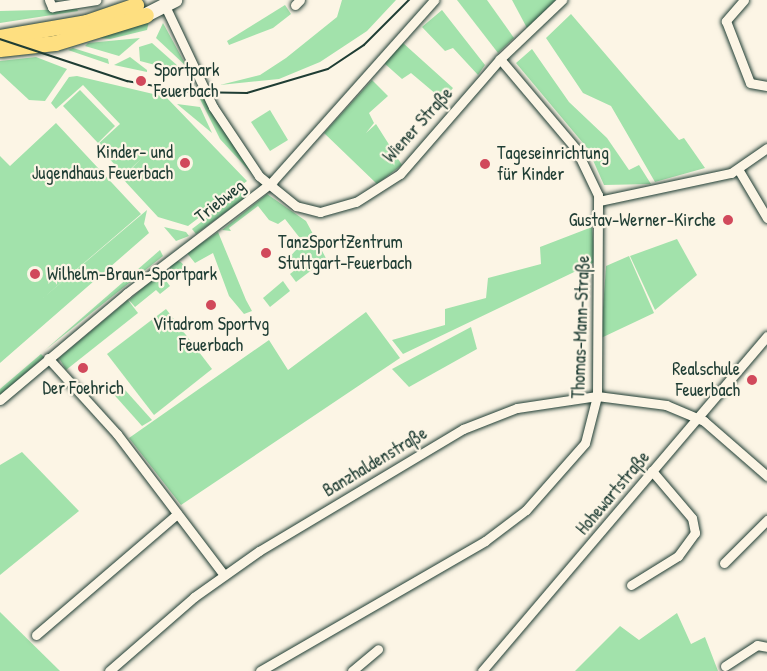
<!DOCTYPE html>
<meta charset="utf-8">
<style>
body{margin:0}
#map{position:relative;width:767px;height:671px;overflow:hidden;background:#fcf5e5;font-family:"Patrick Hand",sans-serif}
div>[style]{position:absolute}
.green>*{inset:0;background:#a2e2ab}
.round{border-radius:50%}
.roads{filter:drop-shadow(0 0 2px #1f3d34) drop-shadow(0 0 2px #1f3d34)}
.minor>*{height:9px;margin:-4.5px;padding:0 4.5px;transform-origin:4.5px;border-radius:4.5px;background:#fcf5e5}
.secondary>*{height:14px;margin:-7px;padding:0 7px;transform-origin:7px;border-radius:7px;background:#fcf5e5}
.primary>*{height:15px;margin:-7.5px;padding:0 7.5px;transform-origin:7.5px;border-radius:7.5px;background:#fedf80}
.tram>*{height:1.5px;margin:-0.75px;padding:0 0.75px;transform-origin:0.75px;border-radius:0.75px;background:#1f3d34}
.dots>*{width:16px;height:16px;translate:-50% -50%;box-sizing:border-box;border:3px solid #fcf5e5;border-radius:50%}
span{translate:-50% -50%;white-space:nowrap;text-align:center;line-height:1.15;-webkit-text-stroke:4.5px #fcf5e5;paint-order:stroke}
.poi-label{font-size:18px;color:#1f3d34}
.left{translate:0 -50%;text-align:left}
.right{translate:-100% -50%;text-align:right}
.street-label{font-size:18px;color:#1f3d34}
</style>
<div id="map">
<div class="green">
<i style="clip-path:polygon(342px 0,396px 0,367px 31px,320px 62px,279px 79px,220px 85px,260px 75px,286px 58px,337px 17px)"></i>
<i style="clip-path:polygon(457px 0,487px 0,514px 38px,498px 53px)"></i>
<i style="clip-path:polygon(512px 0,556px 0,527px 28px)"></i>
<i style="clip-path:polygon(285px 5px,291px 14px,273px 28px,229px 45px,227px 41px)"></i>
<i style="clip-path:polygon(77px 9px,78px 11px,0 23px,0 11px)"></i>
<i style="clip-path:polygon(442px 10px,485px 65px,478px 75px,453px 48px,445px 51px,422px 27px)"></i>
<i style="clip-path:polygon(571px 14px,679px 140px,684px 138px,705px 168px,655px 182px,611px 106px,583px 93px,546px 38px)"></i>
<i style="clip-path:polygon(150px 17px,147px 30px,110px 39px,91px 37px)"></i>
<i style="clip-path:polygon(163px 23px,187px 67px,156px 38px)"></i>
<i style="clip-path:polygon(140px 38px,119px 56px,85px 46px,88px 43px)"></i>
<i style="clip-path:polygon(152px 43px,179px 67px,178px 71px,140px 61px,139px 47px)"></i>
<i style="clip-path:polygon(403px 43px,453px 88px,443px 100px,411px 73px,402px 79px,384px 63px)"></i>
<i style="clip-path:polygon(73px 48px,108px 59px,109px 64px,68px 50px)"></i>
<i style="clip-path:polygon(532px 49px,569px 102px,607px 138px,629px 170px,639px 165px,651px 184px,604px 185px,588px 149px,516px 63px)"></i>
<i style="clip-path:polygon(36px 57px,67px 69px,45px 101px,29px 100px,0 73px,0 61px)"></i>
<i style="clip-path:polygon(130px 57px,147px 70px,147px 72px,114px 65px)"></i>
<i style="clip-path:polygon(77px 76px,166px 97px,247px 181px,188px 226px,158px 217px,122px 178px,142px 158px,124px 175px,97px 145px,120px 124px,83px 85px,56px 109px,51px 103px,69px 77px)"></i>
<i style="clip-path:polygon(372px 80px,388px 96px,369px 113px,374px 123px,366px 133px,376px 124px,402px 165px,377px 184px,324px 133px)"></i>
<i style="clip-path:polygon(80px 90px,115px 126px,98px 143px,63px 106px)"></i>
<i style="clip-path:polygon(200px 99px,206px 99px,254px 176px,220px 139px)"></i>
<i style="clip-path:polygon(177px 104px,200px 107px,212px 133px)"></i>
<i style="clip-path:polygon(270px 110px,288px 140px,270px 151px,251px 122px)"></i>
<i style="clip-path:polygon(56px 123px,141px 214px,43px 298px,147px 210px,144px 224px,149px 233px,0 363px,0 156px,10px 166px)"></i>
<i style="clip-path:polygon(243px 190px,249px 195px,196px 234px,192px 229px)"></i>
<i style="clip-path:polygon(267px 194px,306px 221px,328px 262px,321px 268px,310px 255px,294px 266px,288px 259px,303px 242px,285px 219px,278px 224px,269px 220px,258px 206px,229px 228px,231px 231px,222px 230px)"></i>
<i style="clip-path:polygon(164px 227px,186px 232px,189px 236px,176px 241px)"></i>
<i style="clip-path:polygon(592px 227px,595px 262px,403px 354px,392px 340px,445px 325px,445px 309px,486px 298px,488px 278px,541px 264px,540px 247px)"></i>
<i style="clip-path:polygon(218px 232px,246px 300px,252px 311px,244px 314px,229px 296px,213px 253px,195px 263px,187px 253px)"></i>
<i style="clip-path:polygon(677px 239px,697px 275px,655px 310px,630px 256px)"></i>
<i style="clip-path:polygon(160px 250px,163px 256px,45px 350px)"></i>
<i style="clip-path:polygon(629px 256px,654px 313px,601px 338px,606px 266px)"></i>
<i style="clip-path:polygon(310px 258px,317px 266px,296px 282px,290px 274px)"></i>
<i class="round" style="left:170px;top:261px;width:14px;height:14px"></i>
<i style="clip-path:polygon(160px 273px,170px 286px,160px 294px,156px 290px,135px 307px,129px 300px)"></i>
<i style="clip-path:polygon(283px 281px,290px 291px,270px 307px,263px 298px)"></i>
<i style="clip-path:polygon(128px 300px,138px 313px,66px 370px,59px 358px)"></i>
<i style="clip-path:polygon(166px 309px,212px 369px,154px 415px,107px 354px)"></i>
<i style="clip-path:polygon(366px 312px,400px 358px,181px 505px,129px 438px,269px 340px,288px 370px)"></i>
<i style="clip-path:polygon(471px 327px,477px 349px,409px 387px,392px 369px)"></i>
<i style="clip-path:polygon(41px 354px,44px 357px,0 395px,0 389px)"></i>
<i style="clip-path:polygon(117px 381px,152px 420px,142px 426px,109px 389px)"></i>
<i style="clip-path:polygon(22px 452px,79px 511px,0 575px,0 465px)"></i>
<i style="clip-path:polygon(0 612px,60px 671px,0 671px)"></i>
<i style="clip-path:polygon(677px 613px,691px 644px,705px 637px,718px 671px,575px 671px,620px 626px,639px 640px)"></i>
</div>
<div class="roads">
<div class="minor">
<i style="left:49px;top:0;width:8px;rotate:67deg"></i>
<i style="left:52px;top:7px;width:45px;rotate:-9deg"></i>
<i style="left:744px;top:0;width:28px;rotate:131deg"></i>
<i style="left:726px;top:21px;width:66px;rotate:68.8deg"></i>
<i style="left:750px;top:83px;width:17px;rotate:10deg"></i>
<i style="left:295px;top:5px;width:7px;rotate:-45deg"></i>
<i style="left:165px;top:6px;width:112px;rotate:64.6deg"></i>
<i style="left:213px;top:107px;width:83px;rotate:56.3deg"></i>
<i style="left:259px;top:176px;width:48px;rotate:39deg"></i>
<i style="left:296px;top:206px;width:25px;rotate:14deg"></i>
<i style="left:320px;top:212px;width:37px;rotate:-16deg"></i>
<i style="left:356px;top:202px;width:52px;rotate:-32.5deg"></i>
<i style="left:400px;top:174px;width:152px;rotate:-49deg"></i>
<i style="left:500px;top:59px;width:86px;rotate:-43.6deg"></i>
<i style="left:738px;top:169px;width:57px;rotate:59.4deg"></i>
<i style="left:599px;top:201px;width:135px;rotate:-12deg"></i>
<i style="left:731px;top:173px;width:44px;rotate:-34.8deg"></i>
<i style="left:48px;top:358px;width:103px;rotate:47.8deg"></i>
<i style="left:117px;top:434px;width:177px;rotate:52.8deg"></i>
<i style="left:0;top:400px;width:166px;rotate:-40.1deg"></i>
<i style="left:127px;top:293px;width:183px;rotate:-37.4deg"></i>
<i style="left:272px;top:182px;width:244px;rotate:-48.3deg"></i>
<i style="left:724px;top:563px;width:61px;rotate:-45deg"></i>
<i style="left:631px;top:585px;width:55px;rotate:-31.7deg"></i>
<i style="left:678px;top:556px;width:29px;rotate:-54deg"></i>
<i style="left:695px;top:533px;width:15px;rotate:-101deg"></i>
<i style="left:692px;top:518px;width:62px;rotate:-130.4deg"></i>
<i style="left:36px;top:635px;width:186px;rotate:-40.6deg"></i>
<i style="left:725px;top:666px;width:38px;rotate:-33deg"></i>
<i style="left:757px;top:645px;width:10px;rotate:11deg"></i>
<i style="left:109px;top:671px;width:113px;rotate:-41deg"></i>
<i style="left:194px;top:597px;width:80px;rotate:-35.3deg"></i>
<i style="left:259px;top:551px;width:238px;rotate:-30.9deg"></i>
<i style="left:463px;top:429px;width:58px;rotate:-21.3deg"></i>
<i style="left:517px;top:408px;width:81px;rotate:-8.5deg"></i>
<i style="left:597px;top:396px;width:70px;rotate:7.4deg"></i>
<i style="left:666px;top:405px;width:41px;rotate:22.8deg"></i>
<i style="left:704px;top:421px;width:84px;rotate:41.1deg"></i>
<i style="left:260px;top:671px;width:260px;rotate:-30deg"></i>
<i style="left:485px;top:541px;width:51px;rotate:-37.1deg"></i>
<i style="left:526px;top:510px;width:89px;rotate:-48.6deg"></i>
<i style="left:585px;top:443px;width:49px;rotate:-75.7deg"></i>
<i style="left:597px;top:396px;width:201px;rotate:-89.7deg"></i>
<i style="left:598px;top:195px;width:51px;rotate:-115.6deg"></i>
<i style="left:576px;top:149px;width:118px;rotate:-130.2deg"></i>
<i style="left:352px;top:671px;width:34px;rotate:-40deg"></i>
<i style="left:482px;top:671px;width:440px;rotate:-49.6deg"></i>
</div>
<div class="secondary">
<i style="left:146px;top:15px;width:33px;rotate:-27deg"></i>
</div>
<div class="primary">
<i style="left:0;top:37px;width:87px;rotate:-9.9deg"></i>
<i style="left:86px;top:22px;width:53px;rotate:-18.8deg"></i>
<i style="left:0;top:49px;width:55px;rotate:-6.2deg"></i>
<i style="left:55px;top:43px;width:95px;rotate:-17.1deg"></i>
</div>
</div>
<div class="tram">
<i style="left:0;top:39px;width:134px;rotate:18.3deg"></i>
<i style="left:127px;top:81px;width:63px;rotate:10.1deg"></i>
<i style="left:189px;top:92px;width:58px;rotate:1deg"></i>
<i style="left:247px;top:93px;width:84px;rotate:-16.5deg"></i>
<i style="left:328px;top:69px;width:43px;rotate:-33.7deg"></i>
<i style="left:364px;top:45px;width:64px;rotate:-45deg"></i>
</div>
<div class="dots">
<i style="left:141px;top:81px;background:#d1495b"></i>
<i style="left:185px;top:163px;background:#d1495b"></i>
<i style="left:485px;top:164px;background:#d1495b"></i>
<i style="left:728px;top:220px;background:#d1495b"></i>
<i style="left:266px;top:253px;background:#d1495b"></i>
<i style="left:35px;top:274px;background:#d1495b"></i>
<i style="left:211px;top:305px;background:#d1495b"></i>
<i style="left:83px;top:368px;background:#d1495b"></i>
<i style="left:752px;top:380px;background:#d1495b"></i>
</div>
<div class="poi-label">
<span class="left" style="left:154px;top:81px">Sportpark<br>Feuerbach</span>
<span class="right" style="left:173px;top:163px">Kinder- und<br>Jugendhaus Feuerbach</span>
<span class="left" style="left:497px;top:164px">Tageseinrichtung<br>für Kinder</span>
<span class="right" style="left:716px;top:220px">Gustav-Werner-Kirche</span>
<span class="left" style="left:278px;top:253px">TanzSportZentrum<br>Stuttgart-Feuerbach</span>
<span class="left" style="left:47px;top:274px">Wilhelm-Braun-Sportpark</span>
<span style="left:211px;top:335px">Vitadrom Sportvg<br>Feuerbach</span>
<span class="right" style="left:740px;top:380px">Realschule<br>Feuerbach</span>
<span style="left:83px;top:388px">Der Foehrich</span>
</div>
<div class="street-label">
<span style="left:418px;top:125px;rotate:-48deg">Wiener Straße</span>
<span style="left:220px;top:201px;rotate:-38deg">Triebweg</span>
<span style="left:581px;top:327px;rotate:-88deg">Thomas-Mann-Straße</span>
<span style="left:375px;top:462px;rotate:-31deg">Banzhaldenstraße</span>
<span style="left:613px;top:493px;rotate:-50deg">Hohewartstraße</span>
</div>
</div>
